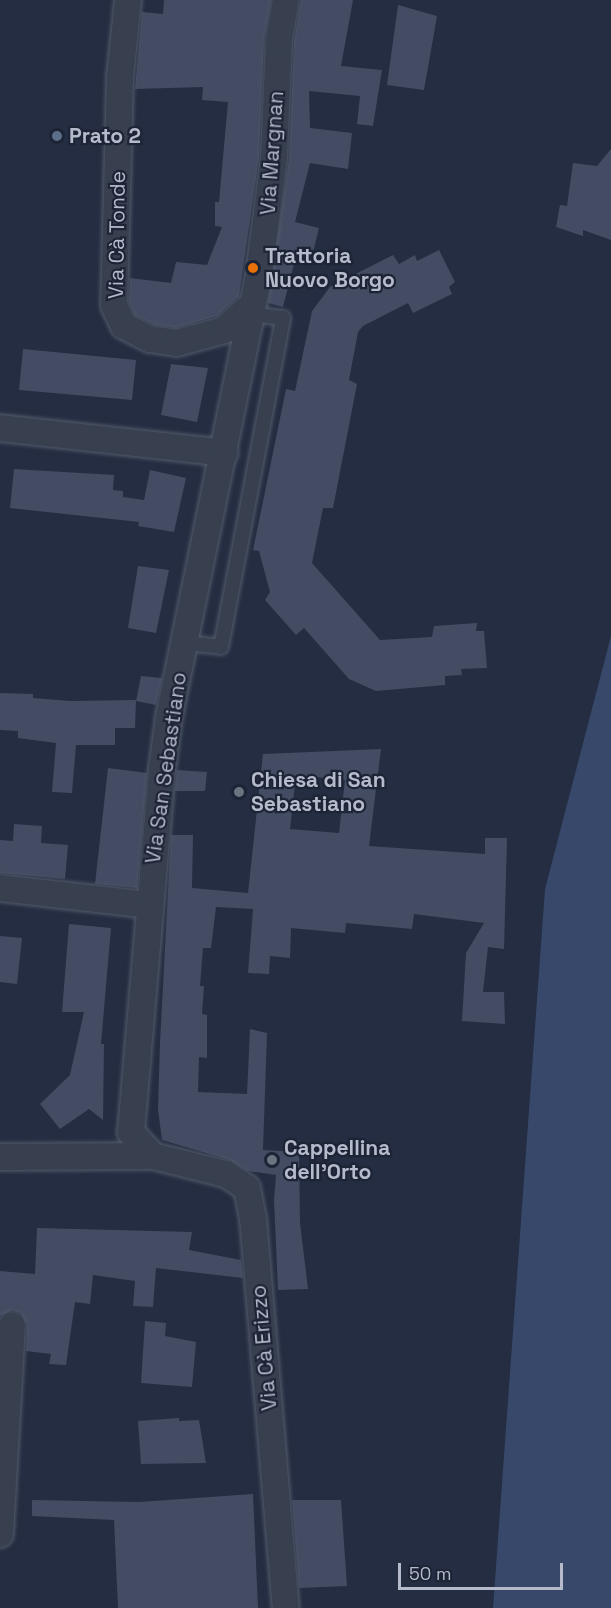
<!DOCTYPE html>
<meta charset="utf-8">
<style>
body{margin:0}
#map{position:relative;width:611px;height:1608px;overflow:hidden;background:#242d41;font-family:"Space Grotesk",sans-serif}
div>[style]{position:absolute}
.water>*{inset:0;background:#38486a}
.building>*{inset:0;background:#434c63}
.roads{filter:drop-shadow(0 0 2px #535a6b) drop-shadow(0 0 2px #535a6b)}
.service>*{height:14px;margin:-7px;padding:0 7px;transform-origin:7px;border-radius:7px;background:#384050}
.minor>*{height:26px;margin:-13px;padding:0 13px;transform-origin:13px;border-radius:13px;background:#384050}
.dots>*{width:16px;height:16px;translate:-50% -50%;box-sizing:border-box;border:3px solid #1d2436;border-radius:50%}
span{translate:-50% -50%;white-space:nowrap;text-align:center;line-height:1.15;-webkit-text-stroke:4.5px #1d2436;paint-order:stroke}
.poi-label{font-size:21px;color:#b5bbcb;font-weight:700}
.left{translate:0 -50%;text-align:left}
.street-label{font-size:21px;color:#b5bbcb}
.scale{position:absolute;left:398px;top:1563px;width:165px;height:27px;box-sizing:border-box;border:3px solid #b5bbcb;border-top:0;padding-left:8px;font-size:18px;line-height:21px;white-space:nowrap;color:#b5bbcb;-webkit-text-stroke:4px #1d2436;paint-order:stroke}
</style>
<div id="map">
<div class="water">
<i style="clip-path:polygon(611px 636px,611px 1608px,493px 1608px,545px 889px)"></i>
</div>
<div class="building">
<i style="clip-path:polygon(164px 0,271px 0,264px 38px,259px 157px,239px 296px,217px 316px,176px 328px,155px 325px,135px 315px,129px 302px,130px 278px,171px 283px,176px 262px,207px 265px,222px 227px,215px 226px,215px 202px,219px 202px,228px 102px,202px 100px,203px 87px,135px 89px,142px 12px,163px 14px)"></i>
<i style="clip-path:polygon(301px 0,353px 0,341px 66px,382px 70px,373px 126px,357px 124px,360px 96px,309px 91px,310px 128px,352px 133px,348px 169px,310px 163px,295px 222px,319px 228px,311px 261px,296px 256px,283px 307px,268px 303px,289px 160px,294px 41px)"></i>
<i style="clip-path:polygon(398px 5px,437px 16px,424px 90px,387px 85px)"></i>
<i style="clip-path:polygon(611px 149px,611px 240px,583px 230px,583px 236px,556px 227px,560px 205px,567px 206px,573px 163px,597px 166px)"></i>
<i style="clip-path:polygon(439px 250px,455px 282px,449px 287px,452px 294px,413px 313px,408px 303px,363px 326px,358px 332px,349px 380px,357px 384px,333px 508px,323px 508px,312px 563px,380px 640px,432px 637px,434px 626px,477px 623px,476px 631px,484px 631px,487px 668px,461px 669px,462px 675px,445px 676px,445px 685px,376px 691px,349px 679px,304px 628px,296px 635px,265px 600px,270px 592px,259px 551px,253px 550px,286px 389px,295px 391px,312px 311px,330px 287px,393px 255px,399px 264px,415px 255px,417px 261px)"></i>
<i style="clip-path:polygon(23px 349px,136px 360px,132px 400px,19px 390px)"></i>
<i style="clip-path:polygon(171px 364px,208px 368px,197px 422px,161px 415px)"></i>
<i style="clip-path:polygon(14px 469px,114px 475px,113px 490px,123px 491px,123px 497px,144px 500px,150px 470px,186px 478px,174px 532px,138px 526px,139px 522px,10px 508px)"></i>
<i style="clip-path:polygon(138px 566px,169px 570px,156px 633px,128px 628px)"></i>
<i style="clip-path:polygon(141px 676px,162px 678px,156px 705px,136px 701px)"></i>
<i style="clip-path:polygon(0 693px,33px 694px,33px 698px,70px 701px,136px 700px,135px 728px,115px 728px,115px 745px,76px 745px,72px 793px,52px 792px,56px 743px,18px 738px,18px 731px,0 730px)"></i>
<i style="clip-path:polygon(evenodd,381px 749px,369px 846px,485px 854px,485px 838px,507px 838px,504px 949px,488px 947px,483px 992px,504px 992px,505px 1024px,462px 1021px,466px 953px,484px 923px,414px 914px,412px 929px,346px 923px,345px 933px,291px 928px,290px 958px,270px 956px,269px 974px,248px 973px,253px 909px,216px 907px,211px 948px,203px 948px,200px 986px,204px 986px,202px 1014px,207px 1015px,207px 1058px,199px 1057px,198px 1092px,247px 1094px,250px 1029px,267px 1033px,263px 1150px,299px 1152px,300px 1223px,308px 1289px,278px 1290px,274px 1200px,276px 1175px,248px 1171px,230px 1160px,162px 1140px,158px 1110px,160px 1042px,171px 835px,193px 835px,192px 888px,248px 893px,263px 754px,381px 749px,296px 775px,345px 780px,339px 833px,290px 829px,296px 775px)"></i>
<i style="clip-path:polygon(108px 768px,147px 773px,137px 888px,95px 884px)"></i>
<i style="clip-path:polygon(177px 770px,207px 772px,205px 791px,175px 791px)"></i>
<i style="clip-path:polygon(14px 824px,42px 826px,41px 843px,68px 845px,65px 879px,0 873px,0 840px,13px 841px)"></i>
<i style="clip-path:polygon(69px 924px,111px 928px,101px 1044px,104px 1044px,103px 1120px,89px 1109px,60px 1129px,40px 1104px,70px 1075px,84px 1012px,62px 1012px)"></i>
<i style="clip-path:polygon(0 936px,22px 938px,17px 984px,0 982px)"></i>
<i style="clip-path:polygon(37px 1228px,192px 1232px,189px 1250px,241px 1260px,243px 1278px,156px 1268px,153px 1307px,133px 1306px,135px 1281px,93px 1275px,90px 1304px,75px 1302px,66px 1365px,49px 1364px,51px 1354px,26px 1351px,27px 1325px,21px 1313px,12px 1310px,0 1316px,0 1271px,35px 1274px)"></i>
<i style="clip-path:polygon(145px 1321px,166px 1323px,165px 1336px,196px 1342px,192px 1387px,141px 1383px)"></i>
<i style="clip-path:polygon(179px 1418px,179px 1421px,199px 1420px,206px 1463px,141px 1464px,138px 1421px)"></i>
<i style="clip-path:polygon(253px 1494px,258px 1608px,118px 1608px,114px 1520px,32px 1516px,32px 1500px,139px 1502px)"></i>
<i style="clip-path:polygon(292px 1500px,341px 1500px,347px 1586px,299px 1588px)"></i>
</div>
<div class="roads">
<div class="service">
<i style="left:185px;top:643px;width:36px;rotate:6deg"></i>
<i style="left:221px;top:647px;width:335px;rotate:-79.3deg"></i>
<i style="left:283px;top:318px;width:32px;rotate:-173deg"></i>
</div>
<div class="minor">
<i style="left:128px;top:0;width:77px;rotate:95.9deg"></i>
<i style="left:120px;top:77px;width:228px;rotate:91.5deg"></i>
<i style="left:114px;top:305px;width:23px;rotate:65deg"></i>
<i style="left:124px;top:326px;width:29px;rotate:27deg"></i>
<i style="left:150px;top:339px;width:27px;rotate:8deg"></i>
<i style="left:177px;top:343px;width:49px;rotate:-15.5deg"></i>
<i style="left:224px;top:330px;width:38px;rotate:-42deg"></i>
<i style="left:0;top:428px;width:226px;rotate:6.3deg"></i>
<i style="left:0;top:888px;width:151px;rotate:6.5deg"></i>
<i style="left:153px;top:1156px;width:33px;rotate:-133deg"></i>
<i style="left:131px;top:1132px;width:364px;rotate:-85.1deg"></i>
<i style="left:162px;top:769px;width:52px;rotate:-82.3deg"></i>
<i style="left:169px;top:717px;width:452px;rotate:-78.5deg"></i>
<i style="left:259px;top:274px;width:117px;rotate:-82.6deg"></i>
<i style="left:274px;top:158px;width:119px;rotate:-87.6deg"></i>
<i style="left:279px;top:39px;width:40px;rotate:-80deg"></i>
<i style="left:0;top:1157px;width:153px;rotate:-0.4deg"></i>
<i style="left:153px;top:1156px;width:75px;rotate:13.9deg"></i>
<i style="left:226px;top:1174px;width:25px;rotate:34deg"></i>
<i style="left:247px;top:1188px;width:31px;rotate:79deg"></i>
<i style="left:253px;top:1218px;width:391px;rotate:85.2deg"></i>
<i style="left:0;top:1534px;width:209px;rotate:-86.7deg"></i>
</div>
</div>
<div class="dots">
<i style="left:57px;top:136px;background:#5c6f8a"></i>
<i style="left:253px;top:268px;background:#e8710a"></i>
<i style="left:239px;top:792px;background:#6b7280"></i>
<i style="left:272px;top:1160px;background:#6b7280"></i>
</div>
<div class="poi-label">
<span class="left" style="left:69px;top:136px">Prato 2</span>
<span class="left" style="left:265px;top:268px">Trattoria<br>Nuovo Borgo</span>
<span class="left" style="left:251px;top:792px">Chiesa di San<br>Sebastiano</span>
<span class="left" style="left:284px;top:1160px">Cappellina<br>dell'Orto</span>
</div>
<div class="street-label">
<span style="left:272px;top:153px;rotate:-86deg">Via Margnan</span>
<span style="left:117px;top:235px;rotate:-89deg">Via Cà Tonde</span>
<span style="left:166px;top:768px;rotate:-82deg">Via San Sebastiano</span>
<span style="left:264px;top:1348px;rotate:-95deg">Via Cà Erizzo</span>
</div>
<div class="scale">50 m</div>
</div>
